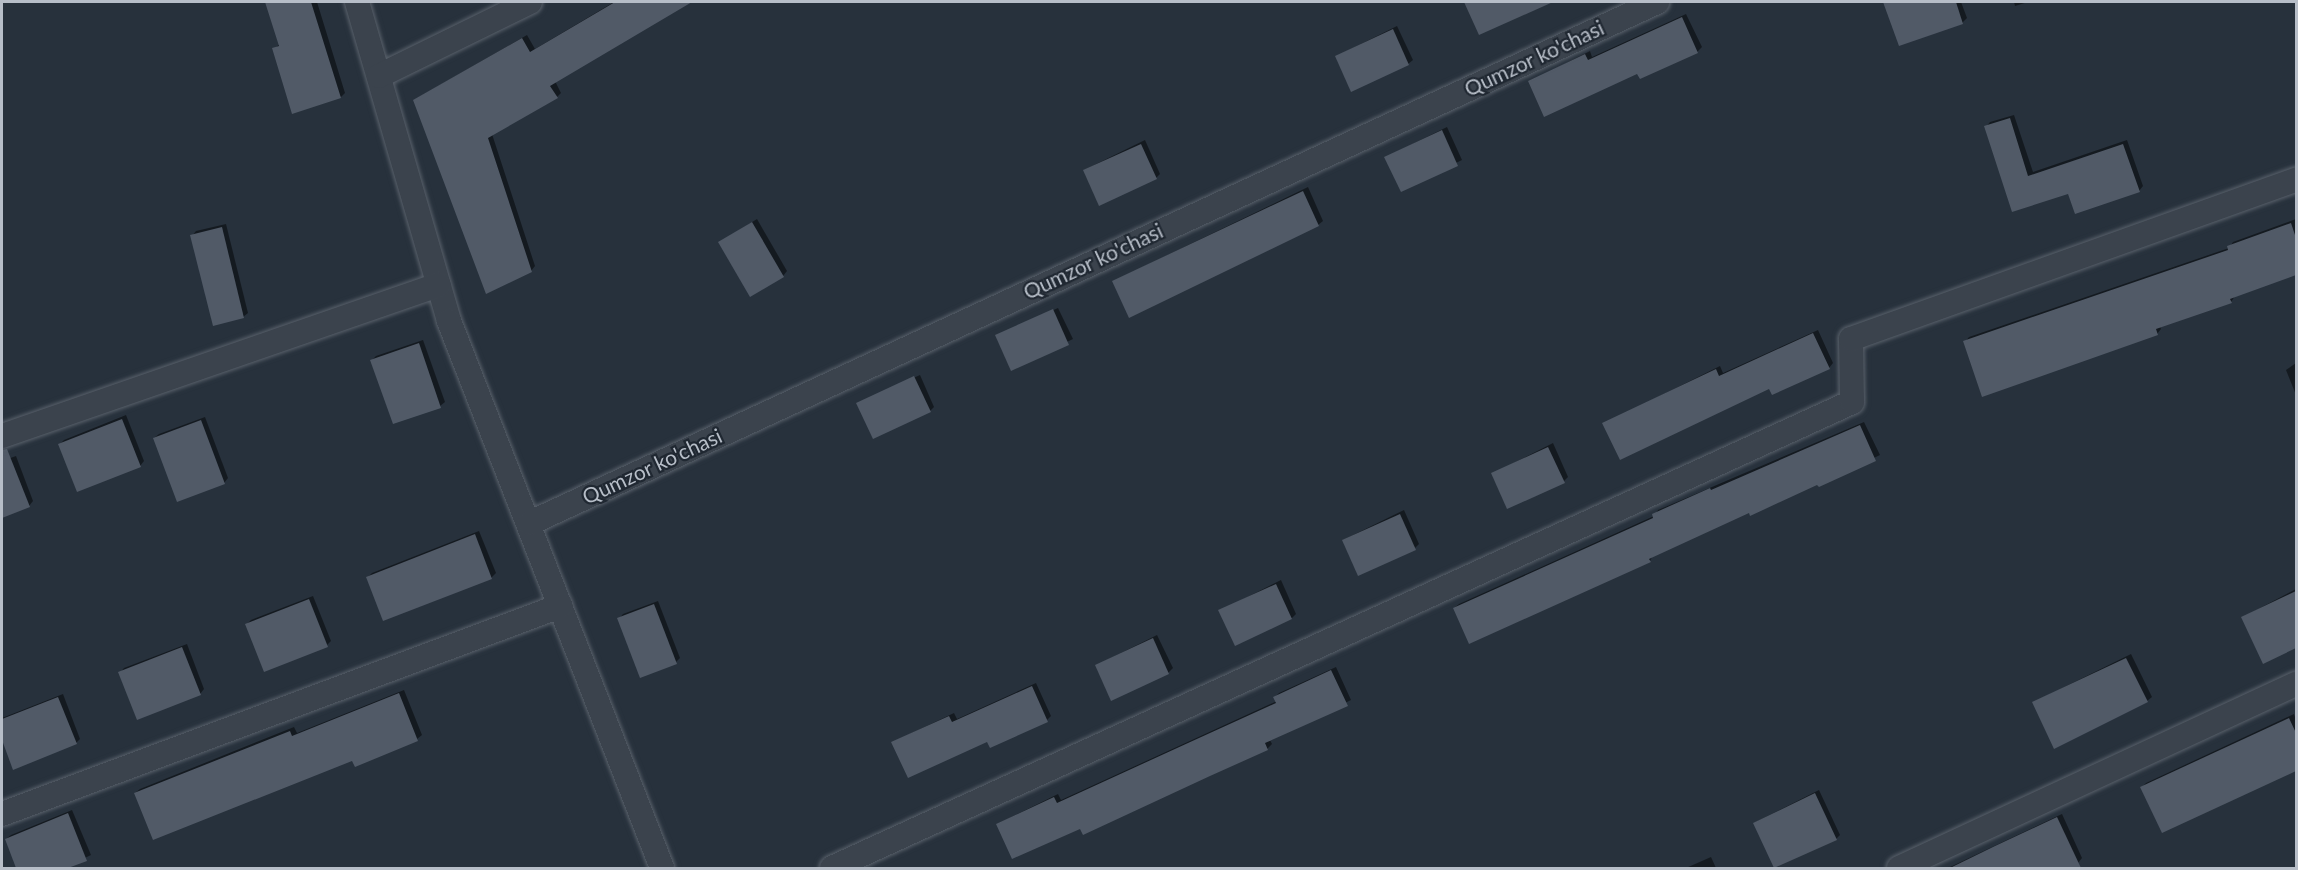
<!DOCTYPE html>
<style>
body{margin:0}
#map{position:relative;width:2298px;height:870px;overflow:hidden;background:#27313c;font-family:Lato,sans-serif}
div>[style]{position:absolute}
.shadow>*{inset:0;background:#0007}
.building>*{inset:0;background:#515a67}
.roads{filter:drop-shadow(0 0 2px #59616b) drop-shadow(0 0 2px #59616b)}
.minor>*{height:24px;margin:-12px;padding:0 12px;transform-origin:12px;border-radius:12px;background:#3b434d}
span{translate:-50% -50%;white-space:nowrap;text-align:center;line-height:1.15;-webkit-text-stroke:4.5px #202832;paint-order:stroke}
.street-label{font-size:21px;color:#b7bec8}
.frame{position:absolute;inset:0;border:3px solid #b7bec8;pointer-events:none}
</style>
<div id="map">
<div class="shadow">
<i style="clip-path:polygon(267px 2px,317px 2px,345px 93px,341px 97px,274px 49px,280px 44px)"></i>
<i style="clip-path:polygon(614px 2px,689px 2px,555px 81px,561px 93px,557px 97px,492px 134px,535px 266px,531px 271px,414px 100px,527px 35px,535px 49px)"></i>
<i style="clip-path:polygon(1465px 2px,1540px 2px,1540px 3px,1480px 33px)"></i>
<i style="clip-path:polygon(1885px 2px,1961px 2px,1967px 18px,1962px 23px,1899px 44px)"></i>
<i style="clip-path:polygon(2014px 2px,2028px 2px,2015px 6px)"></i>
<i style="clip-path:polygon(1686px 14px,1702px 47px,1697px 52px,1638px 72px,1529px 82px,1590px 51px,1592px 57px)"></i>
<i style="clip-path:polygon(1397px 26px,1413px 60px,1408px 64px,1337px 56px)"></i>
<i style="clip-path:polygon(2014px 115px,2033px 172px,2127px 140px,2143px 186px,2139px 191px,2069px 192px,2013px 210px,1986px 127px,1990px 122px)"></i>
<i style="clip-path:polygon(1447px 127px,1462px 160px,1401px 190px,1386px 157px)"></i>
<i style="clip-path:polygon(1145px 140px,1160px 174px,1156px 178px,1084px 170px)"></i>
<i style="clip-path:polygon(1308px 187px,1323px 221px,1318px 225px,1114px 281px)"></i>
<i style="clip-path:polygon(757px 219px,787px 271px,783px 276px,720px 242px)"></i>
<i style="clip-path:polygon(2296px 219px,2296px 274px,2235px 296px,2231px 302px,2160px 326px,2161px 329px,2157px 334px,1965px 342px,1969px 337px,2229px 248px,2233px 242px)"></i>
<i style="clip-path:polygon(226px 224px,248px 313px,243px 317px,192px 236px,196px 231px)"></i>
<i style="clip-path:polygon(1058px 308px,1073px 339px,1012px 369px,997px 336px)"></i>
<i style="clip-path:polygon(1818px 330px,1833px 363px,1829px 368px,1769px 387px,1604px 424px,1720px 366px,1723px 373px)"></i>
<i style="clip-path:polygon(423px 340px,445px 402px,440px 406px,372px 360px,376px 356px)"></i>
<i style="clip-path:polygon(2296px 363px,2296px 395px,2286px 370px)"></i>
<i style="clip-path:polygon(920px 375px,934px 407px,930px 411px,858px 403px)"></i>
<i style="clip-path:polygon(126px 415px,144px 461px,140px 466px,60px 444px,64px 440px)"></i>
<i style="clip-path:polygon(205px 417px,228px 478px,224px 483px,154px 438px,159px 434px)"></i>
<i style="clip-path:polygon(1864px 422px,1880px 455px,1819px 485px,1818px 483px,1750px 511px,1653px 555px,1650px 561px,1454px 608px,1459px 604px,1654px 516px,1658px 510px)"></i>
<i style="clip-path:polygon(1553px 443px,1568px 477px,1564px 481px,1492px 474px)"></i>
<i style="clip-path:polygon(16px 456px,33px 501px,29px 506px,2px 516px,2px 461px)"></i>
<i style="clip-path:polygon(1404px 510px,1419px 544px,1415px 548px,1343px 540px)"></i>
<i style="clip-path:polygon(479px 531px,496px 573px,491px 578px,368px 577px,372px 573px)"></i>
<i style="clip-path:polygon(1281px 580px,1296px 614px,1292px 618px,1220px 611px)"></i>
<i style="clip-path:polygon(2296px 589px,2296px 646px,2263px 662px,2243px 617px)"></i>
<i style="clip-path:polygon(313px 596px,331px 641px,327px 645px,247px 624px,251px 620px)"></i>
<i style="clip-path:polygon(658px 601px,680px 658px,676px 662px,619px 619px,623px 614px)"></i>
<i style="clip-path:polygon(1157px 635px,1173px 668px,1168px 673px,1097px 665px)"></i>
<i style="clip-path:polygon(187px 644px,204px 689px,200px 694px,120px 673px,124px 668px)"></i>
<i style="clip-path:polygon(2131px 654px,2152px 697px,2147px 701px,2034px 702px)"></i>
<i style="clip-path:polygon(1336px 667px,1351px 700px,1270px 740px,1272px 744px,1267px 749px,1081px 827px,997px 824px,1058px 794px,1061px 800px,1277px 701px,1275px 697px,1279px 693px)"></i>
<i style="clip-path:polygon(1036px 683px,1051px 716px,1047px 720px,988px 740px,893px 742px,954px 713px,957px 719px)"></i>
<i style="clip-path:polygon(404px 690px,422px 735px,417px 739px,353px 759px,135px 793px,140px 789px,294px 727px,297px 733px)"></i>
<i style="clip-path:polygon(63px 694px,80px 739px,76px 743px,14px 768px,2px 736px,2px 718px)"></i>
<i style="clip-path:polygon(2294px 714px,2296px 720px,2296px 769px,2163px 831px,2142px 787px,2146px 783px)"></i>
<i style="clip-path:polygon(1819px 790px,1840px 835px,1836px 839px,1754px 823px)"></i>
<i style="clip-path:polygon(72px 810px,91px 855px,64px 868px,18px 868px,6px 839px,11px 835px)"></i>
<i style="clip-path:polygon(2062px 814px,2082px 858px,2078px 863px,2066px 868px,1948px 868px)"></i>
<i style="clip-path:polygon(1711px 857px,1716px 868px,1686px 868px)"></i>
</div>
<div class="building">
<i style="clip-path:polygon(265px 2px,311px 2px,341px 98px,292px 114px,272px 48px,279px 46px)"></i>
<i style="clip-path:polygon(615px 2px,692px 2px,550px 86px,558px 98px,488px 138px,532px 272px,486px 294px,413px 100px,522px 38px,530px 52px)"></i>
<i style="clip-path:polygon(1464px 2px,1553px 2px,1479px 35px)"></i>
<i style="clip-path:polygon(1883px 2px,1956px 2px,1963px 24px,1899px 46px)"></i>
<i style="clip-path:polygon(1682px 17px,1698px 53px,1640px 79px,1637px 74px,1544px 117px,1528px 81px,1585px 54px,1588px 60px)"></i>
<i style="clip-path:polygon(1393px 29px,1409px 65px,1351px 92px,1335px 56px)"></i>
<i style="clip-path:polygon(2010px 118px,2028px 176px,2123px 144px,2140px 192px,2075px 214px,2068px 194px,2012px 212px,1984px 126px)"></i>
<i style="clip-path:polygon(1442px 130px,1458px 166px,1401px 192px,1384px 157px)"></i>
<i style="clip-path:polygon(1141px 144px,1157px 179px,1099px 206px,1083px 170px)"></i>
<i style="clip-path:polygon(1303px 191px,1319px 226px,1129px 318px,1112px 281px)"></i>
<i style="clip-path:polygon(752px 222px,784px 277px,750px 297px,718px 242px)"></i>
<i style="clip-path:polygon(2291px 223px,2296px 238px,2296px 275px,2230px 299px,2232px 303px,2156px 329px,2158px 335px,1982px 397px,1963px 341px,2228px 250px,2227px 246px)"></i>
<i style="clip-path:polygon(222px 227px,244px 318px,213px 326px,190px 235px)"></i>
<i style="clip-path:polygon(1053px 309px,1069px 345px,1011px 371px,995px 335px)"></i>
<i style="clip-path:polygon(1813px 333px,1830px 369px,1772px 395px,1769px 389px,1620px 460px,1602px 423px,1716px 369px,1719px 376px)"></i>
<i style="clip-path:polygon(419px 343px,441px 408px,393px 424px,370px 360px)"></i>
<i style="clip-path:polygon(914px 376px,931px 412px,873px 439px,856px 403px)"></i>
<i style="clip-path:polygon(122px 419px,141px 467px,77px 492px,58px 444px)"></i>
<i style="clip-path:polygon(201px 420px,225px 484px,177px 502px,153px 438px)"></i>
<i style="clip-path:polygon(1860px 425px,1876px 461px,1819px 487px,1817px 485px,1750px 516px,1749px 513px,1649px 559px,1651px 562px,1469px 644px,1453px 608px,1653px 518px,1652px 514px,1710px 488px,1711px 490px)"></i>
<i style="clip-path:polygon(1548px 447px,1565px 483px,1507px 509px,1491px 473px)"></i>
<i style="clip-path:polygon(7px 449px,30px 507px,2px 518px,2px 450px)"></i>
<i style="clip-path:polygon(1400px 514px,1416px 550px,1358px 576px,1342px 540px)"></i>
<i style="clip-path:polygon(475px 534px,492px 579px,383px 621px,366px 577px)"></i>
<i style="clip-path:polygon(1276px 584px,1292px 619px,1235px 646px,1218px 610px)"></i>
<i style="clip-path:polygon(2296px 591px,2296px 648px,2263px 664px,2241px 617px)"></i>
<i style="clip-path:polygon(309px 599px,328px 647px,264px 672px,245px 624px)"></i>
<i style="clip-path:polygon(654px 604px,677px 664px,640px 678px,617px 618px)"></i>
<i style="clip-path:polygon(1153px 638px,1169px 674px,1111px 701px,1095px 665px)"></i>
<i style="clip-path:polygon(182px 647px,201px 695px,137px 720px,118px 672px)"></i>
<i style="clip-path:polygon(2126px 658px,2148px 702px,2054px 749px,2032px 702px)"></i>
<i style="clip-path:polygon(1331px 670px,1348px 706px,1265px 743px,1268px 750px,1210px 776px,1083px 835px,1080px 829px,1012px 859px,996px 824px,1054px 797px,1057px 803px,1188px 743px,1276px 703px,1273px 697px)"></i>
<i style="clip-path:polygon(1032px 686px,1048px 722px,990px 748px,987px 742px,908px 778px,891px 742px,949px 716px,952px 722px)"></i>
<i style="clip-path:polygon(399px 693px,418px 741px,355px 767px,352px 761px,153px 840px,134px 793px,290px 731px,292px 736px)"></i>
<i style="clip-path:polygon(58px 697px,77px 744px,13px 770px,2px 740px,2px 719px)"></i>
<i style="clip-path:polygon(2289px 718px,2296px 733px,2296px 771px,2162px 833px,2140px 787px)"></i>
<i style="clip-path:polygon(1815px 793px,1837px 840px,1774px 868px,1753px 823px)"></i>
<i style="clip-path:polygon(68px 813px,87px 861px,68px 868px,16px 868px,5px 839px)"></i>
<i style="clip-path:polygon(2057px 817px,2081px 868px,1950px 868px,1995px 846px)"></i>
</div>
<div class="roads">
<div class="minor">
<i style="left:357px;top:2px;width:332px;rotate:73.9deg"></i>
<i style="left:449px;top:321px;width:587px;rotate:68.72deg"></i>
<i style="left:379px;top:76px;width:168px;rotate:-26.1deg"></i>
<i style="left:2px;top:436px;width:462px;rotate:-19.1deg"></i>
<i style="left:530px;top:523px;width:1242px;rotate:-24.81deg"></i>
<i style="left:2px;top:814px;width:596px;rotate:-20.44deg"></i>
<i style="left:832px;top:868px;width:1121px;rotate:-24.55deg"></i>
<i style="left:1852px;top:402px;width:63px;rotate:-90.9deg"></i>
<i style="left:1851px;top:339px;width:473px;rotate:-19.7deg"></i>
<i style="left:1899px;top:868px;width:438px;rotate:-24.9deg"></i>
</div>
</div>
<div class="street-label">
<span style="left:1534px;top:58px;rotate:-25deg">Qumzor ko'chasi</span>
<span style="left:1093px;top:261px;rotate:-25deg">Qumzor ko'chasi</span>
<span style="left:652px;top:466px;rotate:-25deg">Qumzor ko'chasi</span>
</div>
<div class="frame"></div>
</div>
